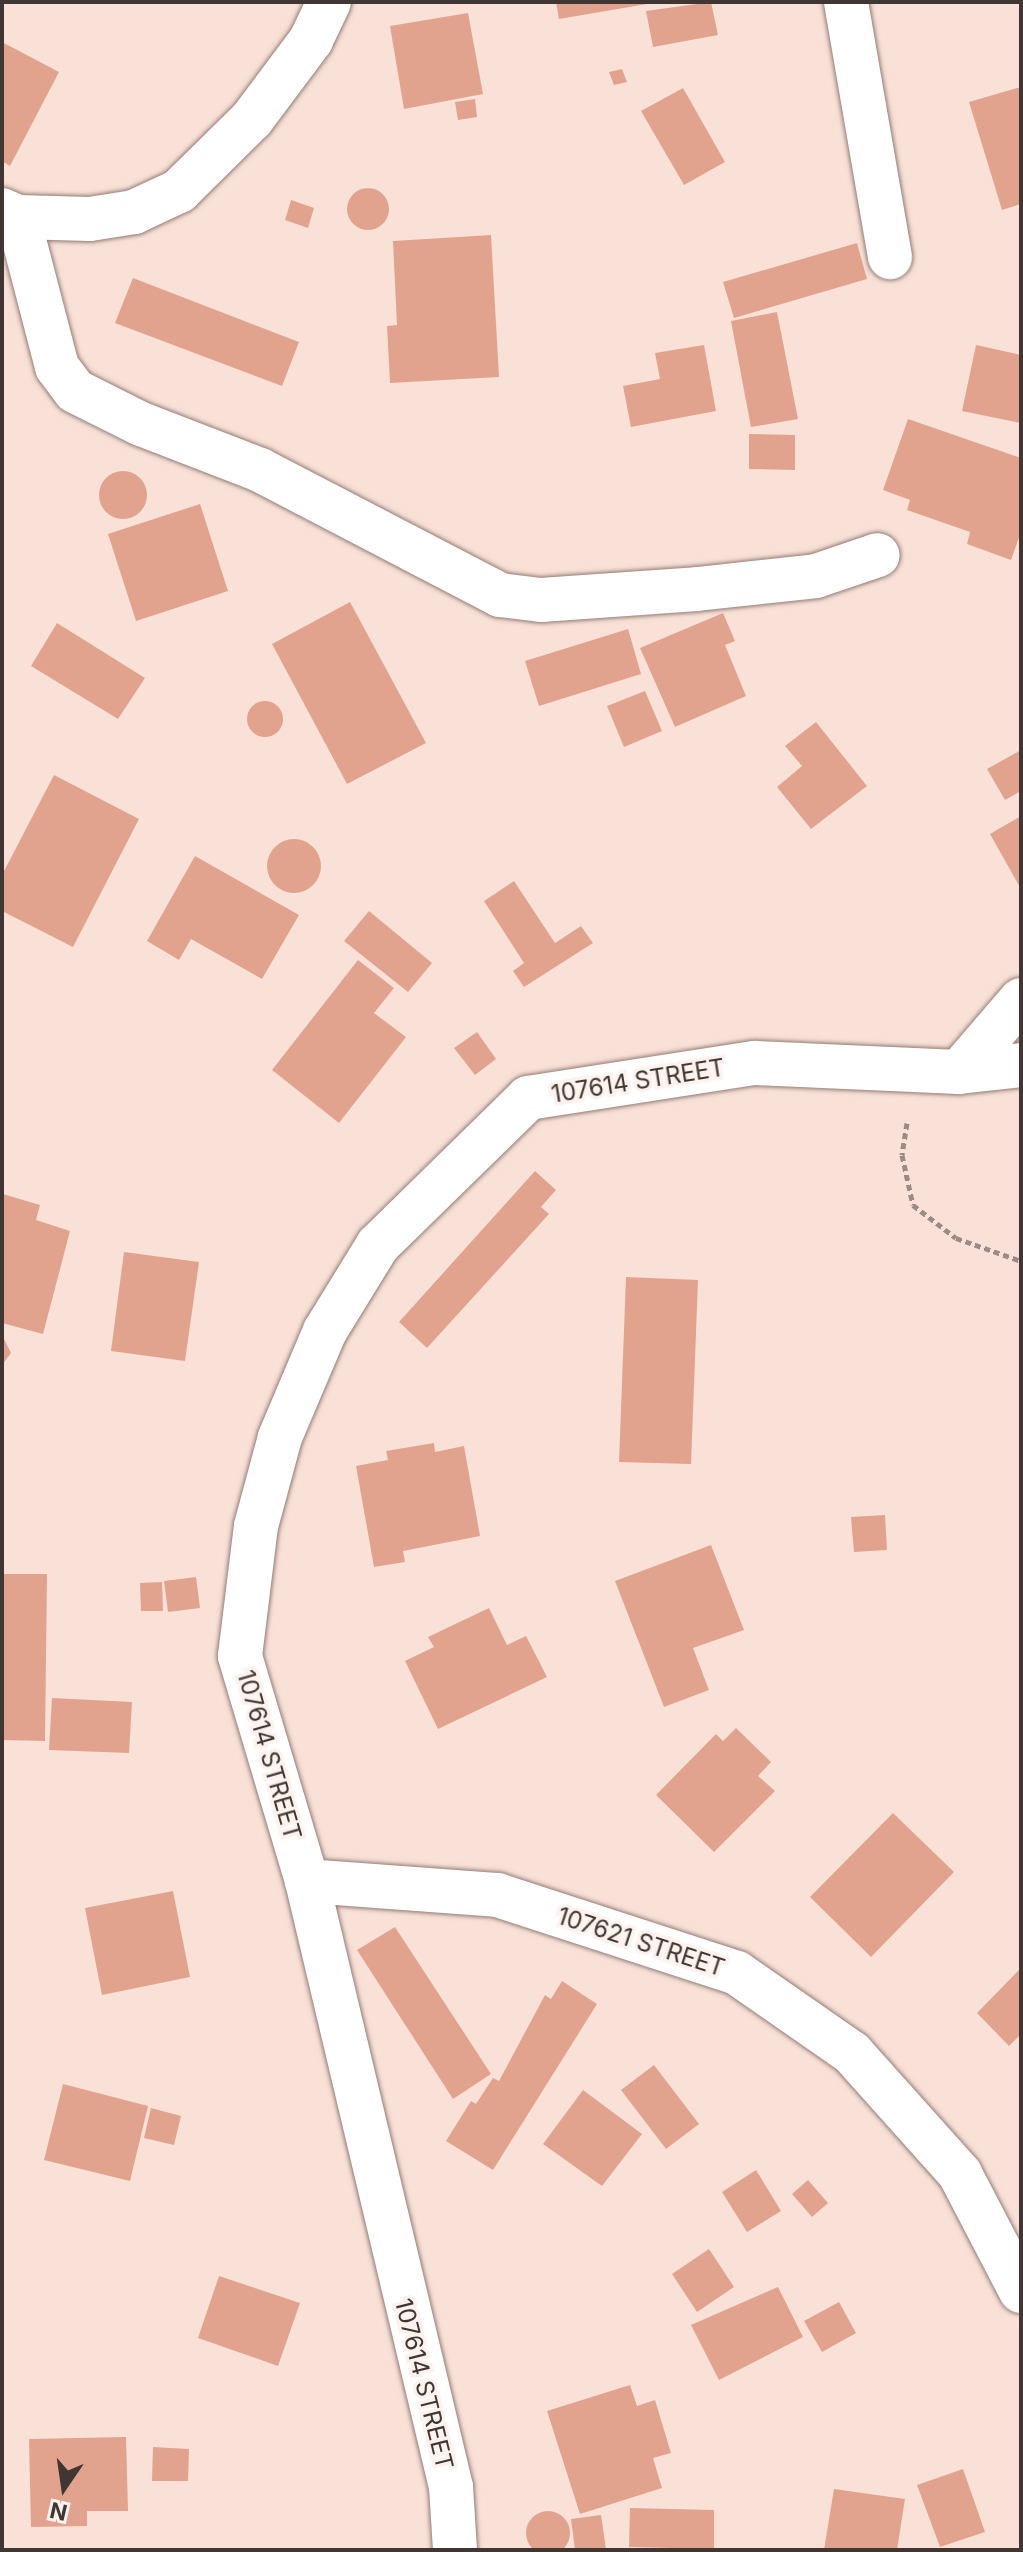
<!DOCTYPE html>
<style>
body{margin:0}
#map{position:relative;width:1023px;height:2552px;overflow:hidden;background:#f9e1d8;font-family:Inter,sans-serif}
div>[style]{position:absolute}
.building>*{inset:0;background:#e2a38e}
.round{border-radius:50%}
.path>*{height:5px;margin-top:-2.5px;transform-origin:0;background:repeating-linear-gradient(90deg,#9c8b85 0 6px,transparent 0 10px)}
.roads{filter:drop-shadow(0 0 2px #937d75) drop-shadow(0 0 2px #937d75)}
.minor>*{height:44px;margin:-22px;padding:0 22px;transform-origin:22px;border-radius:22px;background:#fff}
span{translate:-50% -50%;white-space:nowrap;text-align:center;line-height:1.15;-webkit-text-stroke:7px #fcf2ee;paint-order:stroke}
.street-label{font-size:24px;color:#403633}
.frame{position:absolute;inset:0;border:4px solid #403633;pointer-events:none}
.north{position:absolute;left:24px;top:2448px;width:80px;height:80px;-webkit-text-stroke:6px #fcf2ee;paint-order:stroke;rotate:193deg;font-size:22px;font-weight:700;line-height:32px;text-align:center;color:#403633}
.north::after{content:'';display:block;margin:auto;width:28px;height:36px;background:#403633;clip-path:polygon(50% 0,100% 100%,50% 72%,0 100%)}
</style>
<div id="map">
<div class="building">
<i style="clip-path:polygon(556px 2px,647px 2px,647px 4px,559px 19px)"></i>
<i style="clip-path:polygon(711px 2px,718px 35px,653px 47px,646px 11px)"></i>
<i style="clip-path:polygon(468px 13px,483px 94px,404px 109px,390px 26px)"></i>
<i style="clip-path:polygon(2px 42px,59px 72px,10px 166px,2px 161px)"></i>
<i style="clip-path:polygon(622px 69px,627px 82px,614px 85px,609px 72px)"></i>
<i style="clip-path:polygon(1021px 87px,1021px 204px,1002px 210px,969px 102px)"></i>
<i style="clip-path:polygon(683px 88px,725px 162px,684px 185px,641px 111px)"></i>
<i style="clip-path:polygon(475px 99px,477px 117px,458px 120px,455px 102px)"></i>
<i class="round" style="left:347px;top:188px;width:42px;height:42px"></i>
<i style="clip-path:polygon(291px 200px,314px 208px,308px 228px,285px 220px)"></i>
<i style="clip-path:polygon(491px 235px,499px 377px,390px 383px,387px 326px,397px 325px,393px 241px)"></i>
<i style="clip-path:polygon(857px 243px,867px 279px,734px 318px,723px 282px)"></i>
<i style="clip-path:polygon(133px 278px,299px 342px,282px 386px,115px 323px)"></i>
<i style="clip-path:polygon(777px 312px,798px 419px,751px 427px,731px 321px)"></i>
<i style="clip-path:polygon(704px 345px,716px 411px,631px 427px,623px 386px,660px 379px,655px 353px)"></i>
<i style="clip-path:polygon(976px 345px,1021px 355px,1021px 423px,962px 411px)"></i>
<i style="clip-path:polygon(908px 419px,1021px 458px,1021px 532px,1011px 560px,967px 544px,970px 532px,907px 510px,910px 500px,883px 490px)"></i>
<i style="clip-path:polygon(749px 434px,795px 435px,795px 470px,749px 469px)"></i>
<i class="round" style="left:99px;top:471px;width:48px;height:48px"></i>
<i style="clip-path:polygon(200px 504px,228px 591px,136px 621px,108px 534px)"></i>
<i style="clip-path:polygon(350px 602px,426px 743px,347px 784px,272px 644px)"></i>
<i style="clip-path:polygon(723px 613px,735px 641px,725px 645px,746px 696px,675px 727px,640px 648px)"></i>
<i style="clip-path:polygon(57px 623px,145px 678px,118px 719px,31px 666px)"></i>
<i style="clip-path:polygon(628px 629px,641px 674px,539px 706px,525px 661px)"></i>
<i style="clip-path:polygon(645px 691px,662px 731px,624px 747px,607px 706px)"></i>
<i class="round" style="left:247px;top:701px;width:36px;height:36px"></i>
<i style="clip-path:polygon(816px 722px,867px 786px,811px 829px,777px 787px,802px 766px,785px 746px)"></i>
<i style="clip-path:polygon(1021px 750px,1021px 791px,1005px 800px,987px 769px)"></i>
<i style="clip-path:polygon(54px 775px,139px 819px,73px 947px,2px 911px,2px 875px)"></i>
<i style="clip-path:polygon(1021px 816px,1021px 889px,990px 834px)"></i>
<i class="round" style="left:267px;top:839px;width:54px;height:54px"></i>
<i style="clip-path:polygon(195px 856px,299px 915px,262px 979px,191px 939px,179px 960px,147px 941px)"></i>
<i style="clip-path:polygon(514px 881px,555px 943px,581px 926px,593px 943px,524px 987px,513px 971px,524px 963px,484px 901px)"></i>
<i style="clip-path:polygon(369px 911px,432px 963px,408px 992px,344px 941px)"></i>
<i style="clip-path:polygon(358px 960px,394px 988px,374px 1013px,406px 1037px,339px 1123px,272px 1070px)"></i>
<i style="clip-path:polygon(477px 1032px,496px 1059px,475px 1075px,454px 1048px)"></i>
<i style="clip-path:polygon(535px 1171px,556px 1190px,541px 1207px,549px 1214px,427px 1348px,399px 1322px)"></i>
<i style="clip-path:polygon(3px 1194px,40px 1205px,36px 1220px,70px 1231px,43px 1334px,2px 1323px)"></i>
<i style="clip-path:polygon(124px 1252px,199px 1262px,185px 1361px,111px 1351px)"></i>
<i style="clip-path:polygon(626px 1277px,698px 1280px,691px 1464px,619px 1462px)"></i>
<i style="clip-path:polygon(2px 1335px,11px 1353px,2px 1365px)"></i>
<i style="clip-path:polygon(434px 1443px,435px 1452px,464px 1446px,480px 1536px,403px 1551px,405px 1562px,374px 1567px,356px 1466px,388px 1460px,386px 1451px)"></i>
<i style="clip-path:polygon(885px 1515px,887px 1550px,854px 1552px,851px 1517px)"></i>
<i style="clip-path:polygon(711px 1545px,744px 1630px,693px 1648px,709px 1690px,664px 1707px,615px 1581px)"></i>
<i style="clip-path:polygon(2px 1574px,47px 1574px,45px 1741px,2px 1740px)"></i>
<i style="clip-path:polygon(196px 1577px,200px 1608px,168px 1612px,164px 1581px)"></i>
<i style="clip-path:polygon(162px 1582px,163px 1611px,141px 1611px,140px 1583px)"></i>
<i style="clip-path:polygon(489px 1608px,507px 1645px,526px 1636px,547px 1677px,438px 1729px,405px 1661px,434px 1647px,428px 1637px)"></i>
<i style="clip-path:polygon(52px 1698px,132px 1702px,129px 1753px,49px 1750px)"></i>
<i style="clip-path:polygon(736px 1728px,771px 1762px,758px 1776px,775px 1791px,714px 1852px,656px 1795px,716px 1734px,723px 1741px)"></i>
<i style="clip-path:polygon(893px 1813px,954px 1872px,871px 1957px,810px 1897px)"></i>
<i style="clip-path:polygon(173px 1891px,190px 1977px,102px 1995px,85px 1908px)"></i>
<i style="clip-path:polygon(395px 1927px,491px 2074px,453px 2099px,357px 1950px)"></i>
<i style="clip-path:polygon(1021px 1968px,1021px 2034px,1009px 2046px,977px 2013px)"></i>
<i style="clip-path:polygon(562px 1981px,597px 2004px,493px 2170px,446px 2141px,471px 2101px,476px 2104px,493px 2078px,499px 2081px,545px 1995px,551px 1999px)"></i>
<i style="clip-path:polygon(654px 2065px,699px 2124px,666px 2149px,621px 2090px)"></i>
<i style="clip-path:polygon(63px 2084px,148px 2106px,130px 2181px,44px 2160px)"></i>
<i style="clip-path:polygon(583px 2090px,642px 2134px,602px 2186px,543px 2144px)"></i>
<i style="clip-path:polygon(151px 2108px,181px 2116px,174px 2145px,144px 2138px)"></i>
<i style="clip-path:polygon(756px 2170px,781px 2211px,747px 2232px,722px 2192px)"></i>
<i style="clip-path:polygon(808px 2180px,828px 2203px,812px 2217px,792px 2194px)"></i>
<i style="clip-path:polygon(709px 2249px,734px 2287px,697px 2312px,672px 2274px)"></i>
<i style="clip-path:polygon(219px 2276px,300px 2303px,278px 2366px,198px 2338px)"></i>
<i style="clip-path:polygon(778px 2287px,803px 2337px,719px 2380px,691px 2325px)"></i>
<i style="clip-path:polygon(839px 2302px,856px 2333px,822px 2352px,804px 2321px)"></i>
<i style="clip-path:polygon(630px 2385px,637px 2406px,655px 2400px,671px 2453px,653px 2458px,662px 2488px,580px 2514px,547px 2411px)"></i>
<i style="clip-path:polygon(126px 2437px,128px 2511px,87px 2511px,87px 2526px,31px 2527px,29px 2439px)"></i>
<i style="clip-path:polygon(153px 2447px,189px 2449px,188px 2481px,152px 2481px)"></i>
<i style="clip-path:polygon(963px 2469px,985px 2532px,940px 2547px,917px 2485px)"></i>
<i style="clip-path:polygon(834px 2489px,905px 2499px,897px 2550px,824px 2550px)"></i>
<i style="clip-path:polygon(630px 2508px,714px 2510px,714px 2549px,629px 2547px)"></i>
<i class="round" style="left:526px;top:2511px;width:44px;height:44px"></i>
<i style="clip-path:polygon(601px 2515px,606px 2549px,575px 2550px,571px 2519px)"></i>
</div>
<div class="path">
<i style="left:907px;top:1123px;width:32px;rotate:99deg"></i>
<i style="left:902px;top:1155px;width:51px;rotate:77.6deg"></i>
<i style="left:913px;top:1205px;width:54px;rotate:37.5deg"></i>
<i style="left:956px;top:1238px;width:69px;rotate:19.5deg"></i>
</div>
<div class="roads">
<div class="minor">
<i style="left:846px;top:2px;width:259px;rotate:80.2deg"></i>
<i style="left:2px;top:210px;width:17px;rotate:24deg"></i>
<i style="left:18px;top:217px;width:72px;rotate:1.6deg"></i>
<i style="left:90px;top:219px;width:45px;rotate:-9deg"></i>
<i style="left:134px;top:212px;width:50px;rotate:-25deg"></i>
<i style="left:179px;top:191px;width:103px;rotate:-44.6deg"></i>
<i style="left:252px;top:119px;width:99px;rotate:-53.2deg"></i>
<i style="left:311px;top:40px;width:42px;rotate:-64.7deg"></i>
<i style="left:18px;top:217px;width:155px;rotate:75.4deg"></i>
<i style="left:57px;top:367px;width:30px;rotate:53deg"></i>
<i style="left:75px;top:391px;width:74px;rotate:26.6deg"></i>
<i style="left:141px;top:424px;width:128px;rotate:21.1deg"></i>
<i style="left:260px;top:470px;width:271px;rotate:27.5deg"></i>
<i style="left:500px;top:595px;width:41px;rotate:7deg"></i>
<i style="left:541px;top:600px;width:156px;rotate:-4deg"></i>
<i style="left:697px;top:589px;width:120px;rotate:-6.2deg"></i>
<i style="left:816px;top:576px;width:65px;rotate:-18.7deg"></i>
<i style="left:959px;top:1072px;width:95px;rotate:-49.3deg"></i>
<i style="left:307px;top:1881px;width:191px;rotate:4.2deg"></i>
<i style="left:497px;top:1895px;width:252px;rotate:18deg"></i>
<i style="left:737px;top:1973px;width:140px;rotate:34.8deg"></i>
<i style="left:852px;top:2053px;width:162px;rotate:48.2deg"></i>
<i style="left:960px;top:2174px;width:132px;rotate:62.5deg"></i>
<i style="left:455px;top:2550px;width:63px;rotate:-93.6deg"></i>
<i style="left:451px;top:2487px;width:623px;rotate:-103.37deg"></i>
<i style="left:307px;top:1881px;width:235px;rotate:-106.6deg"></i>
<i style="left:240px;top:1656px;width:131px;rotate:-83deg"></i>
<i style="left:256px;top:1526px;width:92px;rotate:-74.9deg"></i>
<i style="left:280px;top:1437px;width:115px;rotate:-67deg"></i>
<i style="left:325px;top:1331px;width:101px;rotate:-58.4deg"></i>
<i style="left:378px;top:1245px;width:210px;rotate:-44.4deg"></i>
<i style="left:528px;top:1098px;width:230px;rotate:-8.8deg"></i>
<i style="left:755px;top:1063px;width:204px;rotate:2.5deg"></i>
<i style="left:959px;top:1072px;width:62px;rotate:-6.4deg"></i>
</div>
</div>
<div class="street-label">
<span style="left:638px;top:1081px;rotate:-9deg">107614 STREET</span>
<span style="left:269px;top:1755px;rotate:74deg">107614 STREET</span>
<span style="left:641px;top:1942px;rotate:18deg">107621 STREET</span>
<span style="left:424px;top:2384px;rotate:76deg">107614 STREET</span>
</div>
<div class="frame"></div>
<div class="north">N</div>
</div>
